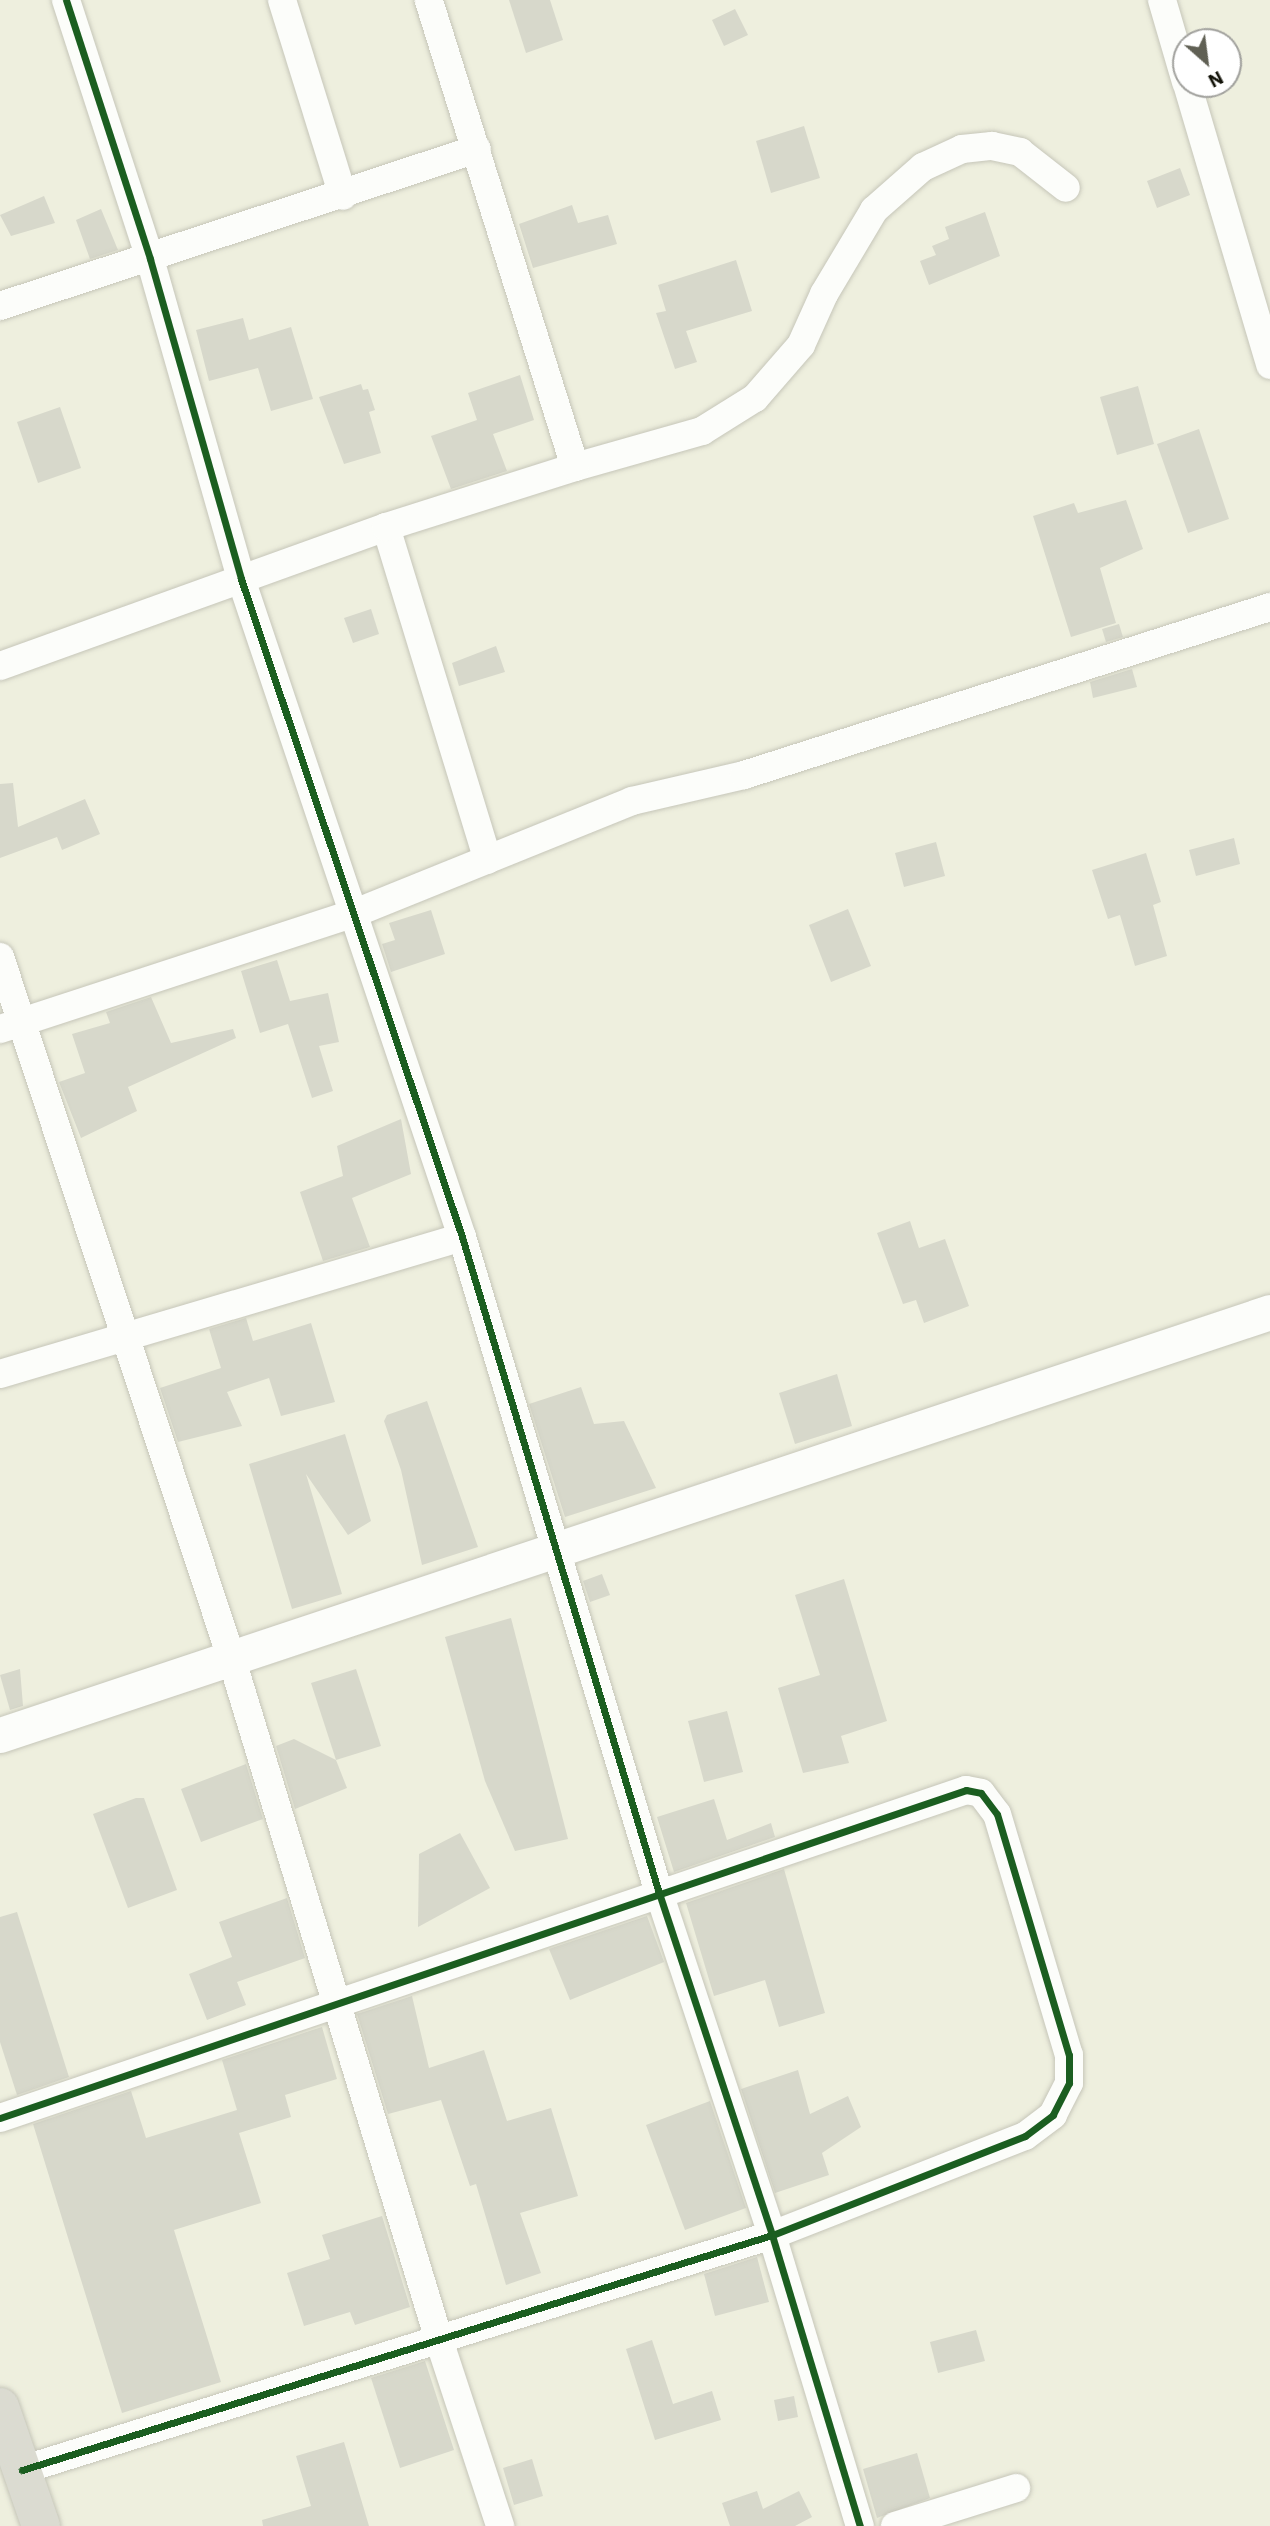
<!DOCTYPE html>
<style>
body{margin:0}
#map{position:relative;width:1270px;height:2526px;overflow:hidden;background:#eeefde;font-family:"IBM Plex Sans",sans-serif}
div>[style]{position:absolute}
.building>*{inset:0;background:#d7d8cb}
.roads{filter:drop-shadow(0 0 2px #c6c6b9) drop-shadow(0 0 2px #c6c6b9)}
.minor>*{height:28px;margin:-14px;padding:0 14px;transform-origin:14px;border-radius:14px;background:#fcfdfa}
.tertiary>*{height:35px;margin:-17.5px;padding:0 17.5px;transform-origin:17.5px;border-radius:17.5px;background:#fcfdfa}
.trunk>*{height:38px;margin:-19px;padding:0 19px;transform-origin:19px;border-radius:19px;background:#dbdbd1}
.cycleway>*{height:7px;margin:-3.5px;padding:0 3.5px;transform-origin:3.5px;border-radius:3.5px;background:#1b5e20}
span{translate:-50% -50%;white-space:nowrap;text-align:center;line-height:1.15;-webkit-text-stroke:6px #fff;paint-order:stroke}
.north{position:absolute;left:1172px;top:28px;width:70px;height:70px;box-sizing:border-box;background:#fff;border:2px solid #a1a19d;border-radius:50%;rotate:152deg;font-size:19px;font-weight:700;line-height:28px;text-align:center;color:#131309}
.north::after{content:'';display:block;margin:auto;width:24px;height:32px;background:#606054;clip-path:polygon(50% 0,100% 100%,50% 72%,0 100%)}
</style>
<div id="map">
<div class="building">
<i style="clip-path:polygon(509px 0,550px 0,563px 40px,526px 53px)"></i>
<i style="clip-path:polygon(735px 9px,748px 35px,724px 46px,712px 20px)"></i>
<i style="clip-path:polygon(804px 126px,820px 178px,771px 193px,756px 141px)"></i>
<i style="clip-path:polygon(1180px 168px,1190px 195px,1157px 208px,1147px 181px)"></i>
<i style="clip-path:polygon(44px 196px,55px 223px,11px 236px,0 215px)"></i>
<i style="clip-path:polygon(572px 205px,578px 223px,608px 215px,617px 244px,533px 268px,519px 224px)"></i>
<i style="clip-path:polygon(101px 209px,118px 250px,90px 259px,76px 220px)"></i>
<i style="clip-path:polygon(985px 212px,1000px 256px,929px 285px,920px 261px,936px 255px,932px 246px,949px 239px,945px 227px)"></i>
<i style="clip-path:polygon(736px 260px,752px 311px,686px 331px,697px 362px,675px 369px,656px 313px,666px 311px,658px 285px)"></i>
<i style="clip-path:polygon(243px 318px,249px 340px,291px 327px,313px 399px,271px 411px,258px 368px,209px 381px,196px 330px)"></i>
<i style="clip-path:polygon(520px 375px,534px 420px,493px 434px,507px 471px,451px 489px,431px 436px,477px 420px,468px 393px)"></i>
<i style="clip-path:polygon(361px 384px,363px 390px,368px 389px,375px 410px,369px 412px,381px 453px,344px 464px,319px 397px)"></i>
<i style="clip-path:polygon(1138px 386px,1154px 444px,1117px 455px,1100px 397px)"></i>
<i style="clip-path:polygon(60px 407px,81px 468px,38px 483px,17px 422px)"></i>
<i style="clip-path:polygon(1199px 429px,1229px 519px,1188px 533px,1157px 444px)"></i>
<i style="clip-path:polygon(1126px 500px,1143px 549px,1100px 568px,1116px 623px,1071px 637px,1033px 516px,1074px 503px,1078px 513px)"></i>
<i style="clip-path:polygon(371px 609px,379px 634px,353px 643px,344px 618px)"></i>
<i style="clip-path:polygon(1119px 624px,1123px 637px,1106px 642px,1102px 629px)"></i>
<i style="clip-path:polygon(496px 646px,505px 672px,459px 686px,452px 663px)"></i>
<i style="clip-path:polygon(1132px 669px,1137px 687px,1093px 698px,1090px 682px)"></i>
<i style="clip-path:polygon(13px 783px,18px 827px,85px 799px,100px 834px,62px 850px,57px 837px,0 858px,0 784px)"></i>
<i style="clip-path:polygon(1234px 838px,1240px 864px,1196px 876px,1189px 850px)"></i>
<i style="clip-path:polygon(936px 842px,945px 876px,904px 887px,895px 853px)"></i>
<i style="clip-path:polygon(1146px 853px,1161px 902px,1153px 905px,1167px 956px,1135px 966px,1120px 915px,1108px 919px,1092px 870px)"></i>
<i style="clip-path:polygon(848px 909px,871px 966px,831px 982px,809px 925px)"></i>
<i style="clip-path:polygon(431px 910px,445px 954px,391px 972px,382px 944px,395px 940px,389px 923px)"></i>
<i style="clip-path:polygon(277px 960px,290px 1001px,328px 993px,339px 1042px,319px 1046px,333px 1091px,312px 1098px,288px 1024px,260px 1033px,241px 971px)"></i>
<i style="clip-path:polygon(151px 997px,171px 1043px,233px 1029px,236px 1038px,128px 1087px,137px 1111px,81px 1138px,59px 1082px,85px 1073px,72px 1034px,110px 1023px,106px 1012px)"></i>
<i style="clip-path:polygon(401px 1119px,411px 1174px,352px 1198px,370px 1247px,323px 1261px,300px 1192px,343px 1176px,337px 1146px)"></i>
<i style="clip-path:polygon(910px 1221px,919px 1248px,945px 1239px,969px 1306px,924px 1323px,916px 1300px,903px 1304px,877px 1233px)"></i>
<i style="clip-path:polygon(246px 1318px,253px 1341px,311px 1323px,335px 1402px,281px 1416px,269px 1378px,227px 1392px,242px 1426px,178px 1442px,160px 1388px,221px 1368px,209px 1329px)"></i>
<i style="clip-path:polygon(837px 1374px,852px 1426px,795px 1444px,779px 1393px)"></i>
<i style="clip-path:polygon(581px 1387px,594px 1424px,624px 1421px,656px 1488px,565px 1517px,529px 1404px)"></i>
<i style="clip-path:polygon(427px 1401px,478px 1547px,422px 1565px,401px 1470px,384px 1421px,387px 1415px)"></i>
<i style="clip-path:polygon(345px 1434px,371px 1521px,348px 1535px,306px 1474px,342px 1594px,292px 1609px,249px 1464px)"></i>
<i style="clip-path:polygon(602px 1574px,610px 1595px,590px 1602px,583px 1581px)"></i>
<i style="clip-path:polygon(844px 1579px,887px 1721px,841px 1736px,849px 1763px,803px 1773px,778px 1688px,820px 1675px,795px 1595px)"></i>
<i style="clip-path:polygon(511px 1618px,568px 1839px,515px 1851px,485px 1781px,445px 1637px)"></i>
<i style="clip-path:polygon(20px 1669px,23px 1706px,10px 1710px,0 1675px)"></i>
<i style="clip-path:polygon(356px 1669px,381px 1746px,336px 1760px,311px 1683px)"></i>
<i style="clip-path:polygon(727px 1711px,743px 1772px,704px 1782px,688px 1721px)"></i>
<i style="clip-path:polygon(294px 1739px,336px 1760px,347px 1788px,295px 1809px,276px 1746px)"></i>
<i style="clip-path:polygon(246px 1764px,263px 1819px,201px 1842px,181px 1789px)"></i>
<i style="clip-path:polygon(136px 1798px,144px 1798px,177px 1890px,128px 1908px,93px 1814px)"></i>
<i style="clip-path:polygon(714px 1799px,727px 1840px,771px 1823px,775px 1837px,674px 1872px,657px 1817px)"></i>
<i style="clip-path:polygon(460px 1833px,490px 1888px,418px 1927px,419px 1854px)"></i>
<i style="clip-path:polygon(784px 1869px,825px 2013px,779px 2027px,765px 1980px,714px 1996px,686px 1903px)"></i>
<i style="clip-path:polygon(287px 1898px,305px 1958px,237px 1982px,246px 2005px,207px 2020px,189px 1974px,232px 1957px,219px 1922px)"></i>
<i style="clip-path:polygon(17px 1912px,69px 2077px,17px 2095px,0 2042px,0 1917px)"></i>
<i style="clip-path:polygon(647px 1916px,664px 1962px,570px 2000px,549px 1949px)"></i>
<i style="clip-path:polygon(412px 1996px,429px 2068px,484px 2050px,507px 2121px,551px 2108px,578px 2196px,520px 2213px,541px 2273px,506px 2285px,476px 2184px,470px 2186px,441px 2100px,388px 2114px,357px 2014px)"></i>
<i style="clip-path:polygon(322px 2027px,337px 2079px,285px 2095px,291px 2117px,239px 2133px,261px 2203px,174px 2230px,221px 2382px,122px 2413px,33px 2124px,131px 2091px,146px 2138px,237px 2110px,222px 2060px)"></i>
<i style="clip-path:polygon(798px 2070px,810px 2114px,848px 2096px,861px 2127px,822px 2153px,829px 2175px,775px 2193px,741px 2089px)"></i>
<i style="clip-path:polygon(710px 2101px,746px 2208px,685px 2230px,646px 2125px)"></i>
<i style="clip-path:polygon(382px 2216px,410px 2307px,355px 2325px,350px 2312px,304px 2326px,287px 2273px,330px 2259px,322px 2235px)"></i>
<i style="clip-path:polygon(757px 2257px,769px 2302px,715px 2316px,704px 2274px)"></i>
<i style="clip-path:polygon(976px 2330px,985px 2361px,938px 2373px,930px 2342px)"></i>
<i style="clip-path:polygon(652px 2340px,673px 2404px,712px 2391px,721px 2420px,655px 2440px,626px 2349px)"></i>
<i style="clip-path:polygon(425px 2361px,454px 2450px,400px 2468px,371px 2378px)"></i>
<i style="clip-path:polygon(794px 2396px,798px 2417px,778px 2421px,774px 2400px)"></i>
<i style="clip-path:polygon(344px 2442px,369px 2526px,263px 2526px,262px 2520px,311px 2506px,296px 2456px)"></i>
<i style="clip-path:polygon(917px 2453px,930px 2498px,877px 2518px,863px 2469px)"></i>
<i style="clip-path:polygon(532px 2459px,543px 2496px,514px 2505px,503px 2468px)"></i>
<i style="clip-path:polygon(757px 2491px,763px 2509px,799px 2491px,812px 2517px,795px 2526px,730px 2526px,722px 2503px)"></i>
</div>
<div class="roads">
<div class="minor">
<i style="left:66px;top:0;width:272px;rotate:72deg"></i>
<i style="left:150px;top:259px;width:333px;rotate:74.1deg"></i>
<i style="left:241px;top:579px;width:694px;rotate:71.43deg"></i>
<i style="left:462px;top:1237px;width:682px;rotate:73.29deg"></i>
<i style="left:658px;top:1890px;width:363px;rotate:71.7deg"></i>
<i style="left:772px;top:2235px;width:304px;rotate:73.2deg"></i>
<i style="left:282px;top:0;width:205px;rotate:72.7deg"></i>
<i style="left:1162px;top:0;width:85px;rotate:73.7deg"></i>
<i style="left:1187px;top:84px;width:293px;rotate:73.5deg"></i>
<i style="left:0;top:306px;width:502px;rotate:-18.22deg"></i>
<i style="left:575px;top:467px;width:132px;rotate:-15.8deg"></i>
<i style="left:702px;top:431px;width:62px;rotate:-31.9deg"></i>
<i style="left:755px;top:398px;width:70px;rotate:-49deg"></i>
<i style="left:801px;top:345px;width:56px;rotate:-65.7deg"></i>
<i style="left:824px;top:294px;width:98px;rotate:-59.2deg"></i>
<i style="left:874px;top:210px;width:65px;rotate:-41.3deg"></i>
<i style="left:923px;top:167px;width:43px;rotate:-24.8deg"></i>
<i style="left:962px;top:149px;width:30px;rotate:-6deg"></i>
<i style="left:992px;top:146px;width:29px;rotate:12deg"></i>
<i style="left:1020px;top:152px;width:58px;rotate:38deg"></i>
<i style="left:386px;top:527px;width:348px;rotate:73deg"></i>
<i style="left:0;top:666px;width:410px;rotate:-19.8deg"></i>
<i style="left:386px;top:527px;width:198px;rotate:-17.6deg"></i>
<i style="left:575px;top:467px;width:489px;rotate:-107.4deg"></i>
<i style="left:0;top:957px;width:737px;rotate:71.74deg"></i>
<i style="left:231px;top:1657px;width:714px;rotate:73.06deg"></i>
<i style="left:439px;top:2340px;width:196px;rotate:71.8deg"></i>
<i style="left:0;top:1029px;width:373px;rotate:-18.1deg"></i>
<i style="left:355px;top:913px;width:299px;rotate:-22deg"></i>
<i style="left:632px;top:801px;width:115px;rotate:-13.1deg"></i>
<i style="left:744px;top:775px;width:552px;rotate:-17.71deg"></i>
<i style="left:0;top:1374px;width:482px;rotate:-16.5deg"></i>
<i style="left:0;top:2118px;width:1020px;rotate:-18.75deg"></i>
<i style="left:966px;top:1790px;width:15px;rotate:11deg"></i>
<i style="left:981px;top:1793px;width:26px;rotate:53deg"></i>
<i style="left:997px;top:1814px;width:252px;rotate:73.4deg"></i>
<i style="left:1069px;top:2055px;width:28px;rotate:90deg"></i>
<i style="left:1069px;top:2083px;width:36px;rotate:117deg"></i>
<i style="left:1053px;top:2115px;width:35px;rotate:143deg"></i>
<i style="left:1025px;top:2136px;width:272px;rotate:158.6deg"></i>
<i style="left:772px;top:2235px;width:786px;rotate:162.6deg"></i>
<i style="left:895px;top:2526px;width:127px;rotate:-17.4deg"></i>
</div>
<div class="tertiary">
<i style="left:0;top:1735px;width:1339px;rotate:-18.42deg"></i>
</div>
<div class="trunk">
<i style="left:0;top:2407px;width:126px;rotate:71deg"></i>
</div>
</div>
<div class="cycleway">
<i style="left:66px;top:0;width:272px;rotate:72deg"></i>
<i style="left:150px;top:259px;width:333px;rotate:74.1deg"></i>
<i style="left:241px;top:579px;width:694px;rotate:71.43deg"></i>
<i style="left:462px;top:1237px;width:682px;rotate:73.29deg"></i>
<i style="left:658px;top:1890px;width:363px;rotate:71.7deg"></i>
<i style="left:772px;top:2235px;width:304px;rotate:73.2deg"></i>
<i style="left:0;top:2118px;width:1020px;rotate:-18.75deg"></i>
<i style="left:966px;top:1790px;width:15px;rotate:11deg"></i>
<i style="left:981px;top:1793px;width:26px;rotate:53deg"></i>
<i style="left:997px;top:1814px;width:252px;rotate:73.4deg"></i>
<i style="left:1069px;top:2055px;width:28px;rotate:90deg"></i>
<i style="left:1069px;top:2083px;width:36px;rotate:117deg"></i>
<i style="left:1053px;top:2115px;width:35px;rotate:143deg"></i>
<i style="left:1025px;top:2136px;width:272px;rotate:158.6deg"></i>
<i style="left:772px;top:2235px;width:786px;rotate:162.6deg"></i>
</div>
<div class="north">N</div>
</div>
